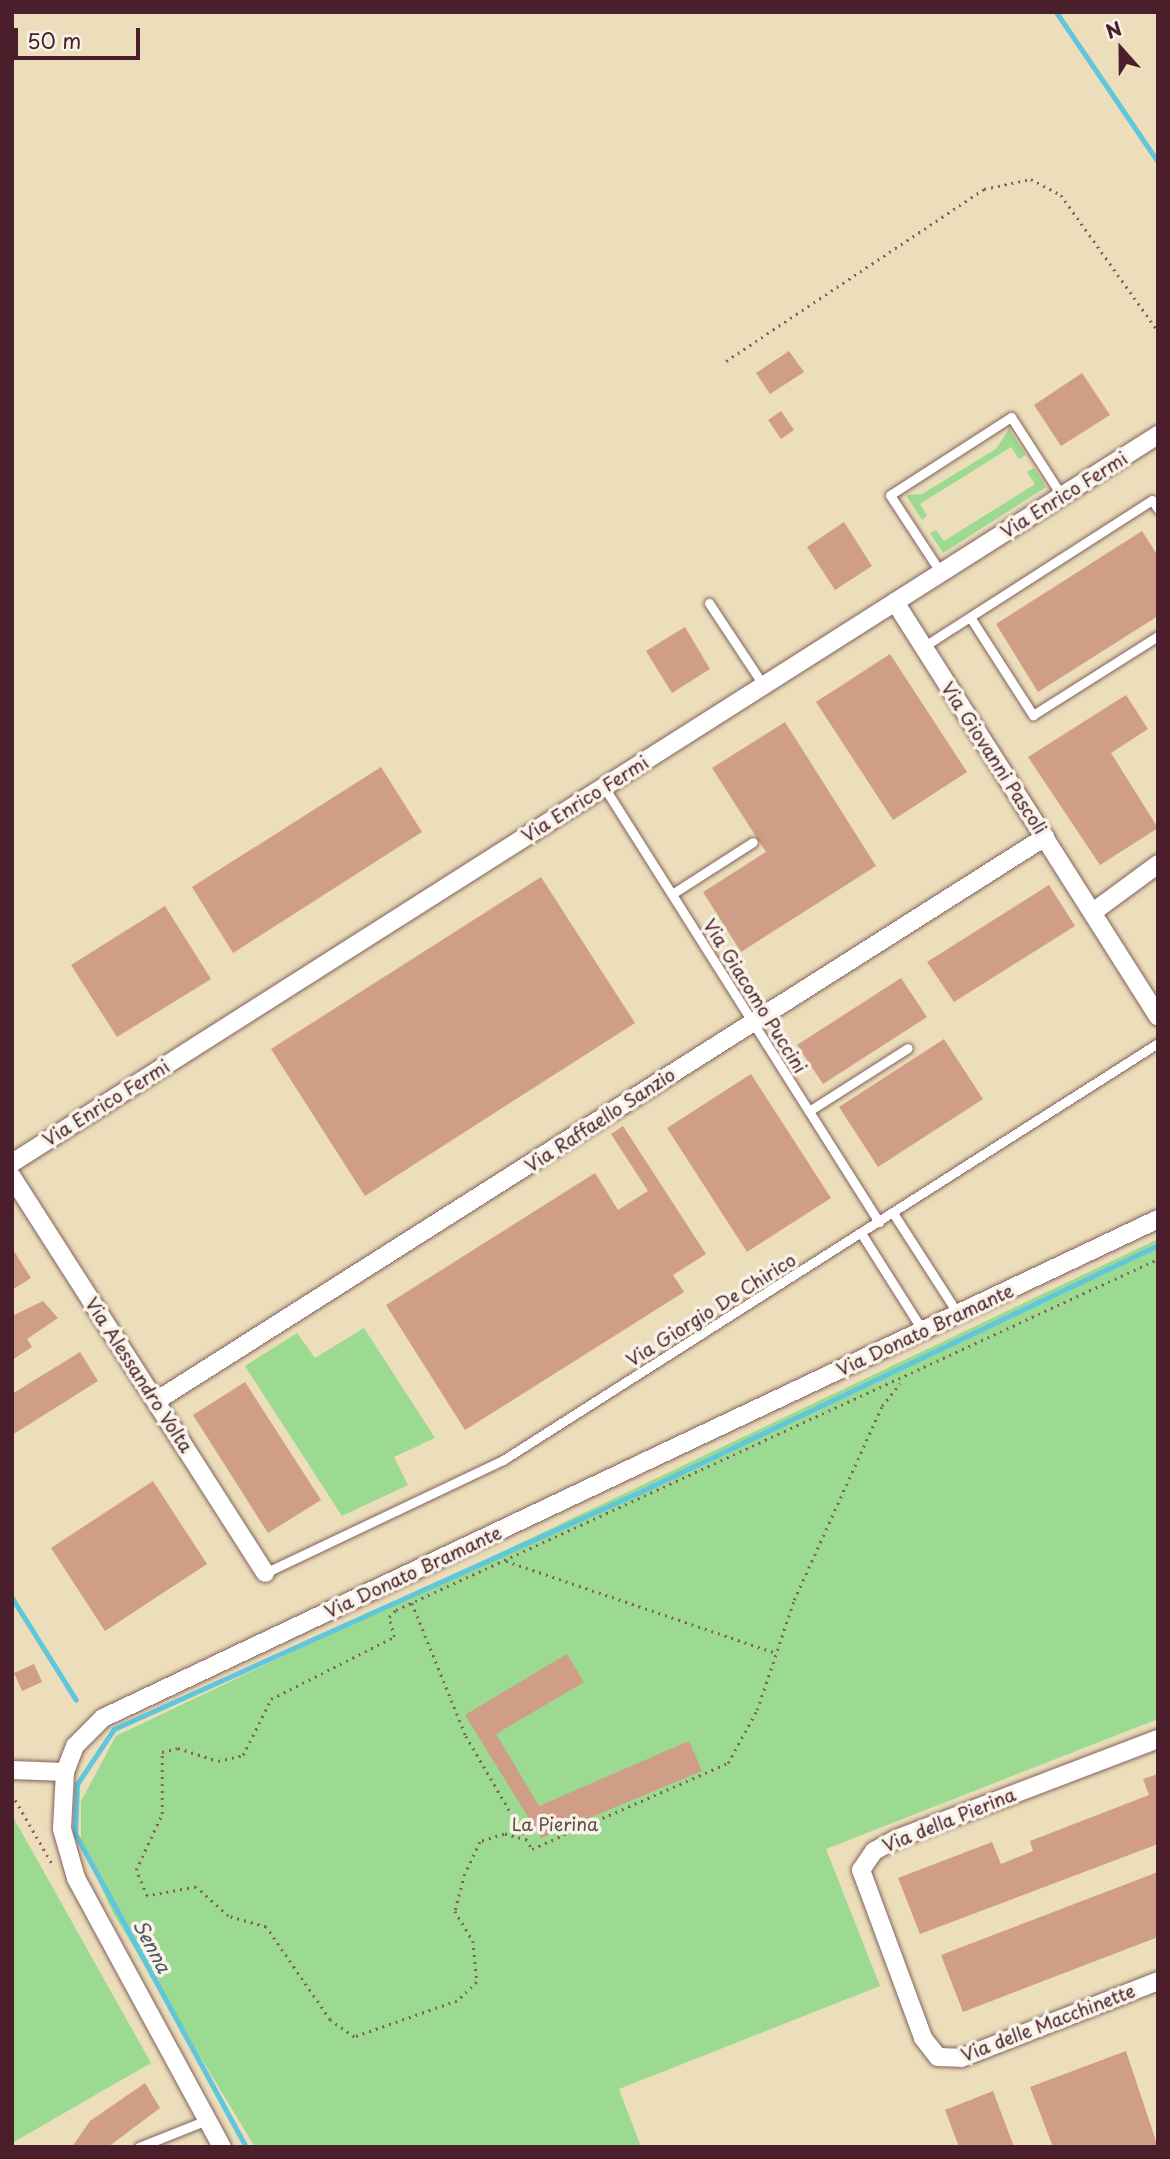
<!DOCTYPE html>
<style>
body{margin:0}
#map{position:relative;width:1170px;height:2159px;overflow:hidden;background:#ecdebb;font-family:"Playpen Sans",sans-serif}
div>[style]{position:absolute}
.green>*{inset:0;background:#9bda90}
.stream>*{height:5px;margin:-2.5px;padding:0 2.5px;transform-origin:2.5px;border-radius:2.5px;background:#5fc6dc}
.building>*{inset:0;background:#d09d86}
.path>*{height:2.5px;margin-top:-1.25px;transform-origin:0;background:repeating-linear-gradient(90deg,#83625d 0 2px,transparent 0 7px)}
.roads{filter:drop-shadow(0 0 2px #83625d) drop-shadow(0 0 2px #83625d)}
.service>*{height:9px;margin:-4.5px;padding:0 4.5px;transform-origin:4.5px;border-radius:4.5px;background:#fff}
.minor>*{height:18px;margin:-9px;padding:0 9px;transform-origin:9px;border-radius:9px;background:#fff}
span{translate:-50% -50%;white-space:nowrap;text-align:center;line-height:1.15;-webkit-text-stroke:7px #f7f3e8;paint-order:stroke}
.street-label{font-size:18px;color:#4a1f2b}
.park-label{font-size:18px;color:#5e4e44}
.water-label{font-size:19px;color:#505160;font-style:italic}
.frame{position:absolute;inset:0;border:14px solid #4a1f2b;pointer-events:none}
.north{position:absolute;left:1086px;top:14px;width:70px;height:70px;-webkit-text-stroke:5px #f7f3e8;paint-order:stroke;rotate:339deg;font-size:19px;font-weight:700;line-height:28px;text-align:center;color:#4a1f2b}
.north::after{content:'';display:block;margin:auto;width:24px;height:32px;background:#4a1f2b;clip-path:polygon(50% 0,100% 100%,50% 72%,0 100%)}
.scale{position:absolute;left:14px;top:28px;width:126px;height:32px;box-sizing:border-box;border:4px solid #4a1f2b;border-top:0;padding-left:9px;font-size:21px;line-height:24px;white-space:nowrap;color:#4a1f2b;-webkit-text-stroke:5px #f7f3e8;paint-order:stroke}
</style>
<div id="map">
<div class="green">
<i style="clip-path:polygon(1009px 429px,1026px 455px,1019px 459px,1011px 447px,920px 504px,927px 516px,922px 520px,906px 495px,922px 494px,996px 449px)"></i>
<i style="clip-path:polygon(1034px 468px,1046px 487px,943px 553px,930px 533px,936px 530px,944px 541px,1035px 484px,1027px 472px)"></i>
<i style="clip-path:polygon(1158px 1239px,1158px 1719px,826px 1849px,880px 1986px,619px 2089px,641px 2147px,255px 2147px,113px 1913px,81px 1843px,81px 1801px,116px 1736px)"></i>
<i style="clip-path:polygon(364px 1328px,435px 1438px,394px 1457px,408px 1485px,342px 1516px,245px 1366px,297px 1333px,315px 1358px)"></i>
<i style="clip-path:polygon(12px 1815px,151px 2063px,12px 2143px)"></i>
</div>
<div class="stream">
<i style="left:1056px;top:12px;width:181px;rotate:55.8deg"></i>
<i style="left:12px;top:1598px;width:120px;rotate:57.9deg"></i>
<i style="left:246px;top:2147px;width:358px;rotate:-118.6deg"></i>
<i style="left:75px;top:1833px;width:49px;rotate:-87.7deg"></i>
<i style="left:77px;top:1784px;width:66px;rotate:-56.1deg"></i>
<i style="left:114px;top:1729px;width:581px;rotate:-24.27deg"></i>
<i style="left:644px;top:1490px;width:569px;rotate:-25.48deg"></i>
</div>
<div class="building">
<i style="clip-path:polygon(789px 351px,804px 372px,770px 394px,756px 373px)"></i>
<i style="clip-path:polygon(1082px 373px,1110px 415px,1061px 446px,1034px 405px)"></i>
<i style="clip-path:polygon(781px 411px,794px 430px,781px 439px,768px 420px)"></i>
<i style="clip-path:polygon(844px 522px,872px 566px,835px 590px,807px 547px)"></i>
<i style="clip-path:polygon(1142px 531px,1158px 556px,1158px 616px,1038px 692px,996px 624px)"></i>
<i style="clip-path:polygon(685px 627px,710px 669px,672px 693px,646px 651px)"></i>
<i style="clip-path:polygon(890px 654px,967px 772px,893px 820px,816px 702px)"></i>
<i style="clip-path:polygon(1126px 695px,1148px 729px,1111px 753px,1158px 828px,1100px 865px,1028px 757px)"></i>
<i style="clip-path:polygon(785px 722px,876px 866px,741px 952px,703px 892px,766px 852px,712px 768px)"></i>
<i style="clip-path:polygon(381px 767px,422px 832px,233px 953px,192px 887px)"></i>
<i style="clip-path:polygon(541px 877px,635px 1023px,365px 1196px,271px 1049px)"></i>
<i style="clip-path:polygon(1049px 885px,1075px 926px,954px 1002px,927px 962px)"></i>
<i style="clip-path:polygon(165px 906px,211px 979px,117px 1037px,71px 965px)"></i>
<i style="clip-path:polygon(901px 978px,927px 1017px,823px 1084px,797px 1045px)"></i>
<i style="clip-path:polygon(944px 1039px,983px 1099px,878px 1167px,839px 1107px)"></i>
<i style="clip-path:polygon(751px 1074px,831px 1198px,747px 1252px,667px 1128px)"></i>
<i style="clip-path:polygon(623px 1126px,706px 1254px,673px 1275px,684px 1292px,465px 1430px,386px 1305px,595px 1173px,618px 1210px,648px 1191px,611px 1134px)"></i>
<i style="clip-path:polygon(12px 1248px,31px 1278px,12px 1290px)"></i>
<i style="clip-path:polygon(43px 1301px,58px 1318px,27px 1339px,32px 1347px,12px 1360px,12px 1316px)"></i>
<i style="clip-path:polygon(80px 1352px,98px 1381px,12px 1435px,12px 1394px)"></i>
<i style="clip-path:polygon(245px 1382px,321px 1500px,268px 1533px,193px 1415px)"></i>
<i style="clip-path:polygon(153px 1481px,207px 1564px,105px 1631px,51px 1548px)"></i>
<i style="clip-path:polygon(567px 1654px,584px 1682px,496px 1734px,539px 1806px,689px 1741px,702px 1771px,541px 1838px,465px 1715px)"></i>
<i style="clip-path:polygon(34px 1664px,42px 1682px,22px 1691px,14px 1673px)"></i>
<i style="clip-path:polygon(1158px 1774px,1158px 1844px,920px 1934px,898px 1878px,992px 1842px,1001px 1864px,1033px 1851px,1030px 1841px,1149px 1795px,1143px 1779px)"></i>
<i style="clip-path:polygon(1158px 1872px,1158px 1937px,963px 2012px,941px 1955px)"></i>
<i style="clip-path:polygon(1126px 2051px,1158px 2147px,1053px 2147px,1030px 2087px)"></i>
<i style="clip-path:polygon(145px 2083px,160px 2108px,108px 2147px,72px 2147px,90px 2121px)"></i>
<i style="clip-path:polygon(993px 2091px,1014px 2147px,959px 2147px,945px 2110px)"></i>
</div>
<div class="path">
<i style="left:726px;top:361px;width:310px;rotate:-33.7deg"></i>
<i style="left:984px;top:189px;width:48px;rotate:-12deg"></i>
<i style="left:1031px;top:179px;width:34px;rotate:28deg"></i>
<i style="left:1061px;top:195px;width:167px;rotate:54.5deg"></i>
<i style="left:506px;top:1561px;width:285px;rotate:18.8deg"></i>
<i style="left:412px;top:1603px;width:144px;rotate:67.9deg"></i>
<i style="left:466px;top:1736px;width:131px;rotate:59.7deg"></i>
<i style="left:532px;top:1849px;width:214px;rotate:-23.7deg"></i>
<i style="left:728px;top:1763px;width:60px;rotate:-61.3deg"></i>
<i style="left:757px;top:1710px;width:116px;rotate:-71.4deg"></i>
<i style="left:794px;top:1600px;width:213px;rotate:-65.6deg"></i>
<i style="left:882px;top:1406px;width:29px;rotate:-52deg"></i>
<i style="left:12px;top:1794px;width:84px;rotate:60.1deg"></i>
<i style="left:527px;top:1840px;width:24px;rotate:-165deg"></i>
<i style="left:504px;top:1834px;width:25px;rotate:162deg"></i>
<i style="left:480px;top:1842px;width:35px;rotate:115deg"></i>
<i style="left:465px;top:1874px;width:38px;rotate:105deg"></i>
<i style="left:455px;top:1911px;width:35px;rotate:59deg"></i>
<i style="left:473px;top:1941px;width:41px;rotate:84.4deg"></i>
<i style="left:477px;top:1982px;width:28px;rotate:136deg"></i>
<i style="left:457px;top:2001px;width:109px;rotate:160.7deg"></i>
<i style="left:354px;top:2037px;width:29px;rotate:-145deg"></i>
<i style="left:330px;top:2020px;width:113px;rotate:-124.5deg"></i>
<i style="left:266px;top:1927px;width:40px;rotate:-164deg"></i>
<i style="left:228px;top:1916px;width:43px;rotate:-137.8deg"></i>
<i style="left:196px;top:1887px;width:50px;rotate:169.6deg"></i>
<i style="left:147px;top:1896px;width:28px;rotate:-113deg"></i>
<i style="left:136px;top:1870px;width:62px;rotate:-65.1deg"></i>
<i style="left:162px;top:1814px;width:62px;rotate:-90deg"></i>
<i style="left:162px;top:1752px;width:16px;rotate:-14deg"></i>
<i style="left:178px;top:1748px;width:42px;rotate:18deg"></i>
<i style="left:218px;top:1761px;width:26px;rotate:-13deg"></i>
<i style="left:243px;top:1755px;width:63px;rotate:-63.4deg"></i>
<i style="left:271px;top:1699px;width:138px;rotate:-26.8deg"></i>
<i style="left:394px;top:1637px;width:21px;rotate:-104deg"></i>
<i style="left:389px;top:1617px;width:10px;rotate:-45deg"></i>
<i style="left:396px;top:1610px;width:839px;rotate:-24.73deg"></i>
</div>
<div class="roads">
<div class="service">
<i style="left:941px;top:573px;width:93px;rotate:-123.2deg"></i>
<i style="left:890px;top:495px;width:144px;rotate:-32.8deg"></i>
<i style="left:1011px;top:417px;width:94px;rotate:57.2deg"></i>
<i style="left:709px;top:603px;width:100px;rotate:56.5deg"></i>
<i style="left:970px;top:617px;width:117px;rotate:57.3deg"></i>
<i style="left:1033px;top:715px;width:148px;rotate:-32.3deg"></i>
<i style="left:923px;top:647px;width:272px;rotate:-32.7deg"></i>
<i style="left:1152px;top:500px;width:11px;rotate:56deg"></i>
<i style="left:604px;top:787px;width:515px;rotate:57.7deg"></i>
<i style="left:672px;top:894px;width:96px;rotate:-32.7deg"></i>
<i style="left:809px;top:1111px;width:117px;rotate:-32.5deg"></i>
<i style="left:893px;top:1213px;width:120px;rotate:57.2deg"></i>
<i style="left:861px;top:1233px;width:116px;rotate:57.7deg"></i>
<i style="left:265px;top:1573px;width:263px;rotate:-25.4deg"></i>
<i style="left:503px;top:1460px;width:776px;rotate:-32.48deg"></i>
<i style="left:139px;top:2147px;width:73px;rotate:-21.7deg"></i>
</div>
<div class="minor">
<i style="left:895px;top:602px;width:491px;rotate:57.6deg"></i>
<i style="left:1093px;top:912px;width:81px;rotate:-36.4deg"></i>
<i style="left:12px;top:1163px;width:1358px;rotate:-32.43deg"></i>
<i style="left:12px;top:1177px;width:470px;rotate:57.4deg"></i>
<i style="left:156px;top:1401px;width:1053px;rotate:-32.39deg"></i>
<i style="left:1158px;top:1739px;width:280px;rotate:159.1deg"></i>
<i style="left:896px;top:1839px;width:25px;rotate:151deg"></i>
<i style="left:874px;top:1851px;width:23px;rotate:124deg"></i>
<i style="left:861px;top:1870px;width:179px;rotate:69.7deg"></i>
<i style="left:923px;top:2038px;width:24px;rotate:52deg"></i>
<i style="left:938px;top:2057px;width:23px;rotate:2deg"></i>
<i style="left:961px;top:2058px;width:212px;rotate:-21.3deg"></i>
<i style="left:12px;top:1770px;width:53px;rotate:2.2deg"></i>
<i style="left:222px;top:2147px;width:306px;rotate:-118.5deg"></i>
<i style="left:76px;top:1878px;width:51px;rotate:-105.9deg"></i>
<i style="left:62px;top:1829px;width:57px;rotate:-87deg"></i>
<i style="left:65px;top:1772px;width:28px;rotate:-69deg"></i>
<i style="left:75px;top:1746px;width:40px;rotate:-45deg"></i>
<i style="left:103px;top:1718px;width:1167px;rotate:-25.31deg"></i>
</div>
</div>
<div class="street-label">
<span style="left:1064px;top:495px;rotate:-32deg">Via Enrico Fermi</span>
<span style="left:994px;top:758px;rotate:57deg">Via Giovanni Pascoli</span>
<span style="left:585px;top:799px;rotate:-32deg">Via Enrico Fermi</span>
<span style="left:755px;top:996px;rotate:58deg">Via Giacomo Puccini</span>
<span style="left:106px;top:1103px;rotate:-32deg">Via Enrico Fermi</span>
<span style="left:600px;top:1120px;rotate:-33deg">Via Raffaello Sanzio</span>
<span style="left:711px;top:1310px;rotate:-32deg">Via Giorgio De Chirico</span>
<span style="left:925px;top:1330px;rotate:-25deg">Via Donato Bramante</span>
<span style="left:139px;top:1375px;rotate:57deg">Via Alessandro Volta</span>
<span style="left:413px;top:1572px;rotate:-25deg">Via Donato Bramante</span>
<span style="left:949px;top:1820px;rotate:-22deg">Via della Pierina</span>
<span style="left:1048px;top:2023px;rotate:-21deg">Via delle Macchinette</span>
</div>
<div class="park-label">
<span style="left:555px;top:1824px">La Pierina</span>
</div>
<div class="water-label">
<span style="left:152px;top:1946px;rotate:62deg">Senna</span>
</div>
<div class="frame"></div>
<div class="north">N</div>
<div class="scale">50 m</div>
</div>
